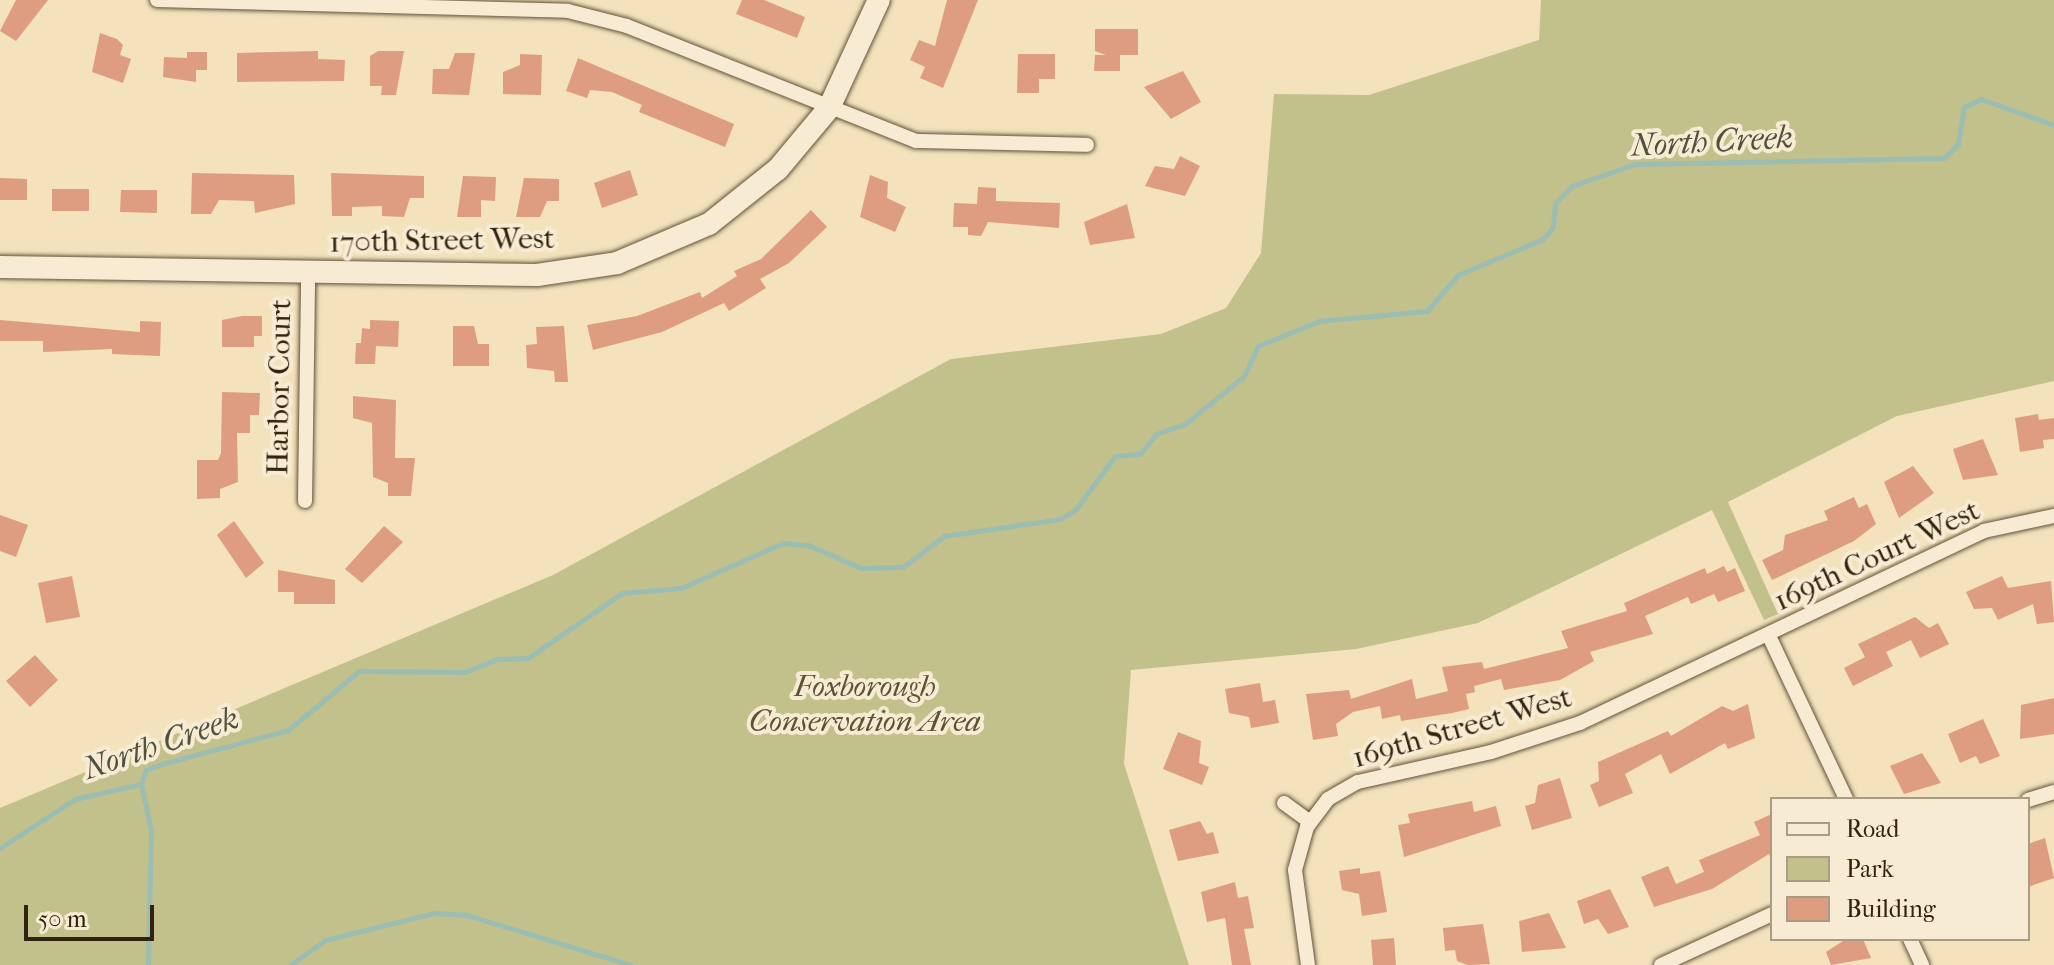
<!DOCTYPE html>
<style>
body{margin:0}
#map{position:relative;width:2054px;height:965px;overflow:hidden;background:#f3e2bc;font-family:"IM FELL French Canon",serif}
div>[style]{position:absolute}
.green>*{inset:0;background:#c2c18c}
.stream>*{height:5px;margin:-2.5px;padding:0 2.5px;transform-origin:2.5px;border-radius:2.5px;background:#9bbdb2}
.building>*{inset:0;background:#de9d81}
.roads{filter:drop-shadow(0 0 2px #62533a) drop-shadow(0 0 2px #62533a)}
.street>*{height:14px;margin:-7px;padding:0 7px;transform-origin:7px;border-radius:7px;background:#f7ecd3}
.secondary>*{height:22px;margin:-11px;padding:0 11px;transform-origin:11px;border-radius:11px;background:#f7ecd3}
span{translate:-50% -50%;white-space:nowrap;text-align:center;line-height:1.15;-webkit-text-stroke:8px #f7ecd3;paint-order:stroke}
.street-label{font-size:30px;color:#31230e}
.park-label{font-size:30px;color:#5c5234;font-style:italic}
.water-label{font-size:32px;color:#51513f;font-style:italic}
.legend{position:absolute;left:1770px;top:797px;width:260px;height:144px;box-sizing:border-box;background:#f7ecd3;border:2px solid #a89c84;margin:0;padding:10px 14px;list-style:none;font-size:24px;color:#31230e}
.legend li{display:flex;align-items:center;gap:16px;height:40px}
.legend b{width:40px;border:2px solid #a89c84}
.scale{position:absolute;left:24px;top:905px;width:130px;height:36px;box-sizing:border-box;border:4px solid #31230e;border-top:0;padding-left:10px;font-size:24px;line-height:28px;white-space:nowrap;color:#31230e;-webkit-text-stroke:6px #f7ecd3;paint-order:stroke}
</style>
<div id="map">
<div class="green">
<i style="clip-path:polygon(1541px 0,2054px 0,2054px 381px,1897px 416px,1728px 502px,1778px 614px,1764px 620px,1712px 510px,1478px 623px,1356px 649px,1131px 670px,1124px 764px,1189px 965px,0 965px,0 808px,553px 575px,951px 359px,1161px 334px,1226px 308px,1261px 253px,1274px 94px,1369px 95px,1539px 40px)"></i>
</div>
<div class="stream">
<i style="left:141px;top:784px;width:15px;rotate:-70deg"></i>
<i style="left:146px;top:770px;width:17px;rotate:-21deg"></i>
<i style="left:162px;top:764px;width:131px;rotate:-15.1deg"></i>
<i style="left:288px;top:730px;width:92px;rotate:-39.7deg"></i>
<i style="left:359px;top:671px;width:106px;rotate:0.5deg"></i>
<i style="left:465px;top:672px;width:35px;rotate:-22deg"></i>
<i style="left:497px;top:659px;width:31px;rotate:-2deg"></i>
<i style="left:528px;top:658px;width:114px;rotate:-34.7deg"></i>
<i style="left:622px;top:593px;width:59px;rotate:-4.8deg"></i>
<i style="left:681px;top:588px;width:111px;rotate:-23.8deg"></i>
<i style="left:783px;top:543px;width:25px;rotate:5deg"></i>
<i style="left:808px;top:545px;width:58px;rotate:23.5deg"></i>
<i style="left:861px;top:568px;width:42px;rotate:-1.4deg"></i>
<i style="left:903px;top:567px;width:51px;rotate:-37.1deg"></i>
<i style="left:944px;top:536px;width:117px;rotate:-8.3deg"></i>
<i style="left:1060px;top:519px;width:19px;rotate:-32deg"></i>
<i style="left:1076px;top:509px;width:66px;rotate:-53.7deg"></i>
<i style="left:1115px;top:456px;width:25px;rotate:-5deg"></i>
<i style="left:1140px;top:454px;width:26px;rotate:-51deg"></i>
<i style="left:1156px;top:434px;width:31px;rotate:-19deg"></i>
<i style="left:1185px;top:424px;width:76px;rotate:-39.1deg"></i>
<i style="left:1244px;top:376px;width:33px;rotate:-65deg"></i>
<i style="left:1258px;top:346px;width:66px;rotate:-22.3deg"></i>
<i style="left:1319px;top:321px;width:108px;rotate:-5.3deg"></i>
<i style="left:1427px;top:311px;width:48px;rotate:-49.3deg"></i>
<i style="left:1458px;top:275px;width:92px;rotate:-23deg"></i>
<i style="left:1543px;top:239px;width:16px;rotate:-50deg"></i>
<i style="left:1553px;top:227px;width:24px;rotate:-85deg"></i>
<i style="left:1555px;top:203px;width:24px;rotate:-45deg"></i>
<i style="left:1572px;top:186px;width:67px;rotate:-19.2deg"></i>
<i style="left:1635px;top:164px;width:309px;rotate:-1.1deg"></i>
<i style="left:1944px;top:158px;width:20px;rotate:-45deg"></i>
<i style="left:1958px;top:144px;width:37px;rotate:-81deg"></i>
<i style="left:1964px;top:107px;width:19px;rotate:-25deg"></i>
<i style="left:1981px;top:99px;width:77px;rotate:19.6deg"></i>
<i style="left:141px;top:784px;width:47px;rotate:77.7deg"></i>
<i style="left:151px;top:830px;width:135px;rotate:91.3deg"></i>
<i style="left:0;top:848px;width:90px;rotate:-33.2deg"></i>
<i style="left:75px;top:799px;width:68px;rotate:-12.8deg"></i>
<i style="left:290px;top:965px;width:43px;rotate:-35.5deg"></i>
<i style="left:325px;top:940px;width:112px;rotate:-13.9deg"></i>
<i style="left:434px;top:913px;width:33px;rotate:3deg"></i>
<i style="left:467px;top:915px;width:171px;rotate:17deg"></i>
</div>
<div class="building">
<i style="clip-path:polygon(16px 0,48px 0,16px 41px,0 31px)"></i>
<i style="clip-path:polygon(742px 0,764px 0,805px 17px,797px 38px,736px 14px)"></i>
<i style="clip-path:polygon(947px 0,978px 0,943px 88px,920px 78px,925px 67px,910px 60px,919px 40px,935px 46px)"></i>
<i style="clip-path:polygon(1095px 29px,1138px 29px,1138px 55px,1120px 55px,1120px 71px,1094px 71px,1095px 55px,1106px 55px,1095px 51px)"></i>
<i style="clip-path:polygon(100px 33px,117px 39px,123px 45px,120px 55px,131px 59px,123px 83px,92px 72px)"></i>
<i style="clip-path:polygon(318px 51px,318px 59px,345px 60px,344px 81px,237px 82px,237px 53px)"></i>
<i style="clip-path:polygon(378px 51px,404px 51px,396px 95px,381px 95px,382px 86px,370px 86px,370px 56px)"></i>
<i style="clip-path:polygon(187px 52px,207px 52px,207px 70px,196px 70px,196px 82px,163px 77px,164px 57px,187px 58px)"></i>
<i style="clip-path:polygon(455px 53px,475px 53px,469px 95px,432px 94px,433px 69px,449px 69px)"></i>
<i style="clip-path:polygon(520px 54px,542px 55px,541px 95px,503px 94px,503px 72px,520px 65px)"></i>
<i style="clip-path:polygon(1018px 54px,1055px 54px,1055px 79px,1039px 79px,1039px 93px,1017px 93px)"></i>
<i style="clip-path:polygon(578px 58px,734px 124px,725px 147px,639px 112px,642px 105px,612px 92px,590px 90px,587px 98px,566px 91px)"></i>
<i style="clip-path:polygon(1183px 71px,1201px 102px,1171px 119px,1144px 87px)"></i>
<i style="clip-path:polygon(1180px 156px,1200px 166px,1185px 196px,1145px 186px,1155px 166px,1174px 169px)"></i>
<i style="clip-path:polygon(630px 170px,638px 195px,602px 208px,594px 183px)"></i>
<i style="clip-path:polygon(192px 173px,294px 175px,295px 204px,255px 213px,254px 201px,219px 200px,211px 214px,191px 214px)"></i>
<i style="clip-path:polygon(331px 173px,424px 176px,424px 198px,410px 198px,404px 217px,382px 216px,382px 206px,352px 207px,352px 216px,332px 216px)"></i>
<i style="clip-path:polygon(870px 175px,888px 182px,887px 198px,906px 207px,895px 232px,860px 217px)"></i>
<i style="clip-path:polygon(463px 176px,496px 177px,495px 201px,481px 200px,481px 217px,457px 217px)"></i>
<i style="clip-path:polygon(0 178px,27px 179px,27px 200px,0 200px)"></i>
<i style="clip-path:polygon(524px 178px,559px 179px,559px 201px,547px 201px,540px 217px,516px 217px)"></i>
<i style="clip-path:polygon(978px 187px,996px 188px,996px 201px,1060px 203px,1059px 228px,988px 222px,981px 236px,968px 235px,968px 227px,953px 227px,954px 203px,977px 204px)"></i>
<i style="clip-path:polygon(52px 189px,89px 189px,89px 211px,52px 211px)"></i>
<i style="clip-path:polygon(121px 190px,157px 190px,157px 213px,120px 212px)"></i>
<i style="clip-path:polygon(1127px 204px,1135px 238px,1090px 245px,1084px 222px)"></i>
<i style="clip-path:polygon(811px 210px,827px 227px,789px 263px,760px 279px,766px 288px,729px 311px,724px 303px,662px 332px,593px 350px,587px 325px,637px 316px,700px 292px,702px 298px,737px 276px,734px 271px,761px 259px)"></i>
<i style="clip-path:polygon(242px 316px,262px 316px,262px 336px,254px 336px,254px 347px,222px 347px,222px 320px)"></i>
<i style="clip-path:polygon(0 320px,140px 332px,140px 321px,161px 322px,160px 356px,112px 354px,112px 349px,43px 352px,43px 341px,0 341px)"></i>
<i style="clip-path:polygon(370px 320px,399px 321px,398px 347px,376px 346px,375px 364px,355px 364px,356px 343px,361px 343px,362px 328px,370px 329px)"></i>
<i style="clip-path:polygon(453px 326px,474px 326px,478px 344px,489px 344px,489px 366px,453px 366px)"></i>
<i style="clip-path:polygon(564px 326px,568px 382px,555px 382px,554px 371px,527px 368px,526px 345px,537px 344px,536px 327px)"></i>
<i style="clip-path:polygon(222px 392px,260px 393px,259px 415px,250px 415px,250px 433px,237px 433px,238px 482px,220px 489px,220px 498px,197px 499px,197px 460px,218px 460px,221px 453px)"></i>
<i style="clip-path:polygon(353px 396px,396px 400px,395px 458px,415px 458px,411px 496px,388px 496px,388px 483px,373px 477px,372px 423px,353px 418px)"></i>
<i style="clip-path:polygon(2038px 414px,2039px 420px,2054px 418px,2054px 439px,2043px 440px,2044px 448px,2020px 452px,2015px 418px)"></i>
<i style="clip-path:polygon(1983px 439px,1998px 475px,1963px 480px,1953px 449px)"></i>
<i style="clip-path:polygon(1913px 466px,1934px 493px,1899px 518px,1884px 482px)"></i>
<i style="clip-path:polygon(1854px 497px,1859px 508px,1867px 504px,1876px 524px,1854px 541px,1772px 580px,1762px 560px,1783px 550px,1785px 535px,1828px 520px,1824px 511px)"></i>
<i style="clip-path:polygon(0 515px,28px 525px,16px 557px,0 551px)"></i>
<i style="clip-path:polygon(234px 521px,264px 563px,246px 578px,217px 535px)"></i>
<i style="clip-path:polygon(384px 526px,403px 542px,362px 583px,345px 569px)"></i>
<i style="clip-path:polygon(1724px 566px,1727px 572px,1735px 568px,1745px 591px,1718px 602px,1714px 594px,1691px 604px,1688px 597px,1645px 616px,1653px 634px,1590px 652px,1594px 661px,1560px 680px,1504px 690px,1501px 679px,1474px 686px,1475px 692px,1466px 694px,1469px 709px,1452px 713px,1401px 721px,1400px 715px,1382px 719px,1380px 706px,1353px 712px,1336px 724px,1338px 736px,1313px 740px,1306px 694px,1349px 690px,1351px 699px,1412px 679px,1416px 699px,1448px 691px,1442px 667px,1482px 662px,1484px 669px,1568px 648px,1561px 631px,1627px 611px,1624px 603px,1705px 568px,1707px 574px)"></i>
<i style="clip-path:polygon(278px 570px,335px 580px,335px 604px,294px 604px,294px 592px,278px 592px)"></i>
<i style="clip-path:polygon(72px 576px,80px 617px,46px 623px,38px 583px)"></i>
<i style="clip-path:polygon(2002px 576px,2008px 588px,2051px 581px,2054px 622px,2037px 624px,2033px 604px,1998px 620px,1992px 608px,1974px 609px,1966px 592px)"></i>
<i style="clip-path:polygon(1915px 617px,1929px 628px,1938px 623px,1949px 644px,1920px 658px,1911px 640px,1886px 652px,1893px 666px,1853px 686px,1844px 668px,1865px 657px,1858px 644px)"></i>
<i style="clip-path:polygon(35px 655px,58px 680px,30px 707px,6px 681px)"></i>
<i style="clip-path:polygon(1260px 683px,1263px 702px,1275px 700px,1279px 723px,1251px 728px,1249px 717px,1229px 713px,1225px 689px)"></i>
<i style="clip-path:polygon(2054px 698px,2054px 734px,2020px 739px,2021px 705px)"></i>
<i style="clip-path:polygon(1748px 704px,1755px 738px,1728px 749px,1725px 743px,1670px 774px,1661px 754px,1625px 774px,1633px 793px,1599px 807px,1590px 785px,1599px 781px,1598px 762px,1668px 731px,1671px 736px,1722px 706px,1733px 711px)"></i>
<i style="clip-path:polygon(1983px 719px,2000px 756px,1980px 764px,1976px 756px,1960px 763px,1948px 734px)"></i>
<i style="clip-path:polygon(1178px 732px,1201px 741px,1199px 763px,1209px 767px,1202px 785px,1163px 769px)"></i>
<i style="clip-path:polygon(1922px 753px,1941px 783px,1904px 794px,1890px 766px)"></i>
<i style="clip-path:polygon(1560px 778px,1572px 818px,1532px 830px,1525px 806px,1535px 803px,1538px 785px)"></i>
<i style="clip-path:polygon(1472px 801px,1474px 812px,1496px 806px,1501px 826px,1404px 857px,1398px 825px,1410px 823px,1408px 814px)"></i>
<i style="clip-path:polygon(1772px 814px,1772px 861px,1769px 854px,1712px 889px,1654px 907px,1641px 877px,1668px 866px,1676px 884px,1704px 872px,1699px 860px,1760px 835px,1754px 822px)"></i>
<i style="clip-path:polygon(1200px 821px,1207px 834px,1213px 832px,1219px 853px,1178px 861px,1169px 830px)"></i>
<i style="clip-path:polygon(2045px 838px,2054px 878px,2028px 887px,2028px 844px)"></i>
<i style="clip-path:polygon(1360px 868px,1360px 874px,1380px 871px,1387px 912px,1362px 916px,1359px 894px,1342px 890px,1339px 871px)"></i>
<i style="clip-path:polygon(1235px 882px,1238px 898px,1248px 896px,1254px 928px,1244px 929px,1251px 965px,1232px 965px,1225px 918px,1207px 922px,1201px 892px)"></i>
<i style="clip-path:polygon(1610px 889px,1629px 927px,1608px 934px,1598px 919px,1584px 924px,1577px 901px)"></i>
<i style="clip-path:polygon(1549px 913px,1566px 948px,1522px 952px,1519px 921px)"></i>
<i style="clip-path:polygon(1483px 924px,1490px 964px,1468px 965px,1457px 961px,1455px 950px,1445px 951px,1443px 928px)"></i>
<i style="clip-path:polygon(1394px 938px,1396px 965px,1373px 965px,1371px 940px)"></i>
<i style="clip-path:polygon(1846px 939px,1863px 939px,1871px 958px,1831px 965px,1826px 952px)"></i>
</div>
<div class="roads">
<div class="street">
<i style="left:157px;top:0;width:411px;rotate:1.5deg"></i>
<i style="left:568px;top:11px;width:61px;rotate:14.3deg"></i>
<i style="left:627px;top:26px;width:311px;rotate:21.7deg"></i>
<i style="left:916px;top:141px;width:171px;rotate:1.3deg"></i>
<i style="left:305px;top:501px;width:228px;rotate:-89.2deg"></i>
<i style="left:1769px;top:636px;width:180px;rotate:64.7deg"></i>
<i style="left:2028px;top:800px;width:27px;rotate:-17deg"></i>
<i style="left:1284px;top:803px;width:32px;rotate:36deg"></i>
<i style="left:1910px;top:939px;width:29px;rotate:65deg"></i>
<i style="left:1308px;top:965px;width:96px;rotate:-97.8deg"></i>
<i style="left:1295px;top:870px;width:45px;rotate:-74.4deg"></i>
<i style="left:1307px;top:827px;width:35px;rotate:-53deg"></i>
<i style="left:1328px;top:799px;width:34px;rotate:-30deg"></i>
<i style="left:1358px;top:782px;width:136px;rotate:-12.7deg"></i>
<i style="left:1491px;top:752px;width:94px;rotate:-18deg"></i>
<i style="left:1580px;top:723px;width:447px;rotate:-25.4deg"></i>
<i style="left:1984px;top:531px;width:72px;rotate:-12.1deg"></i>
<i style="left:1661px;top:965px;width:122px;rotate:-24.7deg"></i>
</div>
<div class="secondary">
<i style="left:0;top:267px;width:537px;rotate:0.85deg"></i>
<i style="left:537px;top:275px;width:81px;rotate:-8.5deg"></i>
<i style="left:617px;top:263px;width:100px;rotate:-23deg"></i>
<i style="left:709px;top:224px;width:88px;rotate:-38.6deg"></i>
<i style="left:778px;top:169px;width:80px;rotate:-50.1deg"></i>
<i style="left:829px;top:108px;width:119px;rotate:-65.2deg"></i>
</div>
</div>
<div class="street-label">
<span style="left:442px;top:241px;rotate:-1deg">170th Street West</span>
<span style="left:280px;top:387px;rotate:-89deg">Harbor Court</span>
<span style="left:1877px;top:556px;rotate:-25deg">169th Court West</span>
<span style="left:1462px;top:728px;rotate:-16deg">169th Street West</span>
</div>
<div class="park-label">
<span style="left:865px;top:704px">Foxborough<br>Conservation Area</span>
</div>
<div class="water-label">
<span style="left:1712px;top:142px;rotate:-3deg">North Creek</span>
<span style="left:161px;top:744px;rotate:-19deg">North Creek</span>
</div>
<ul class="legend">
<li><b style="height:10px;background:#f7ecd3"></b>Road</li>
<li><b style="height:22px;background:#c2c18c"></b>Park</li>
<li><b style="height:22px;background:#de9d81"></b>Building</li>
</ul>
<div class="scale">50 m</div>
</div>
